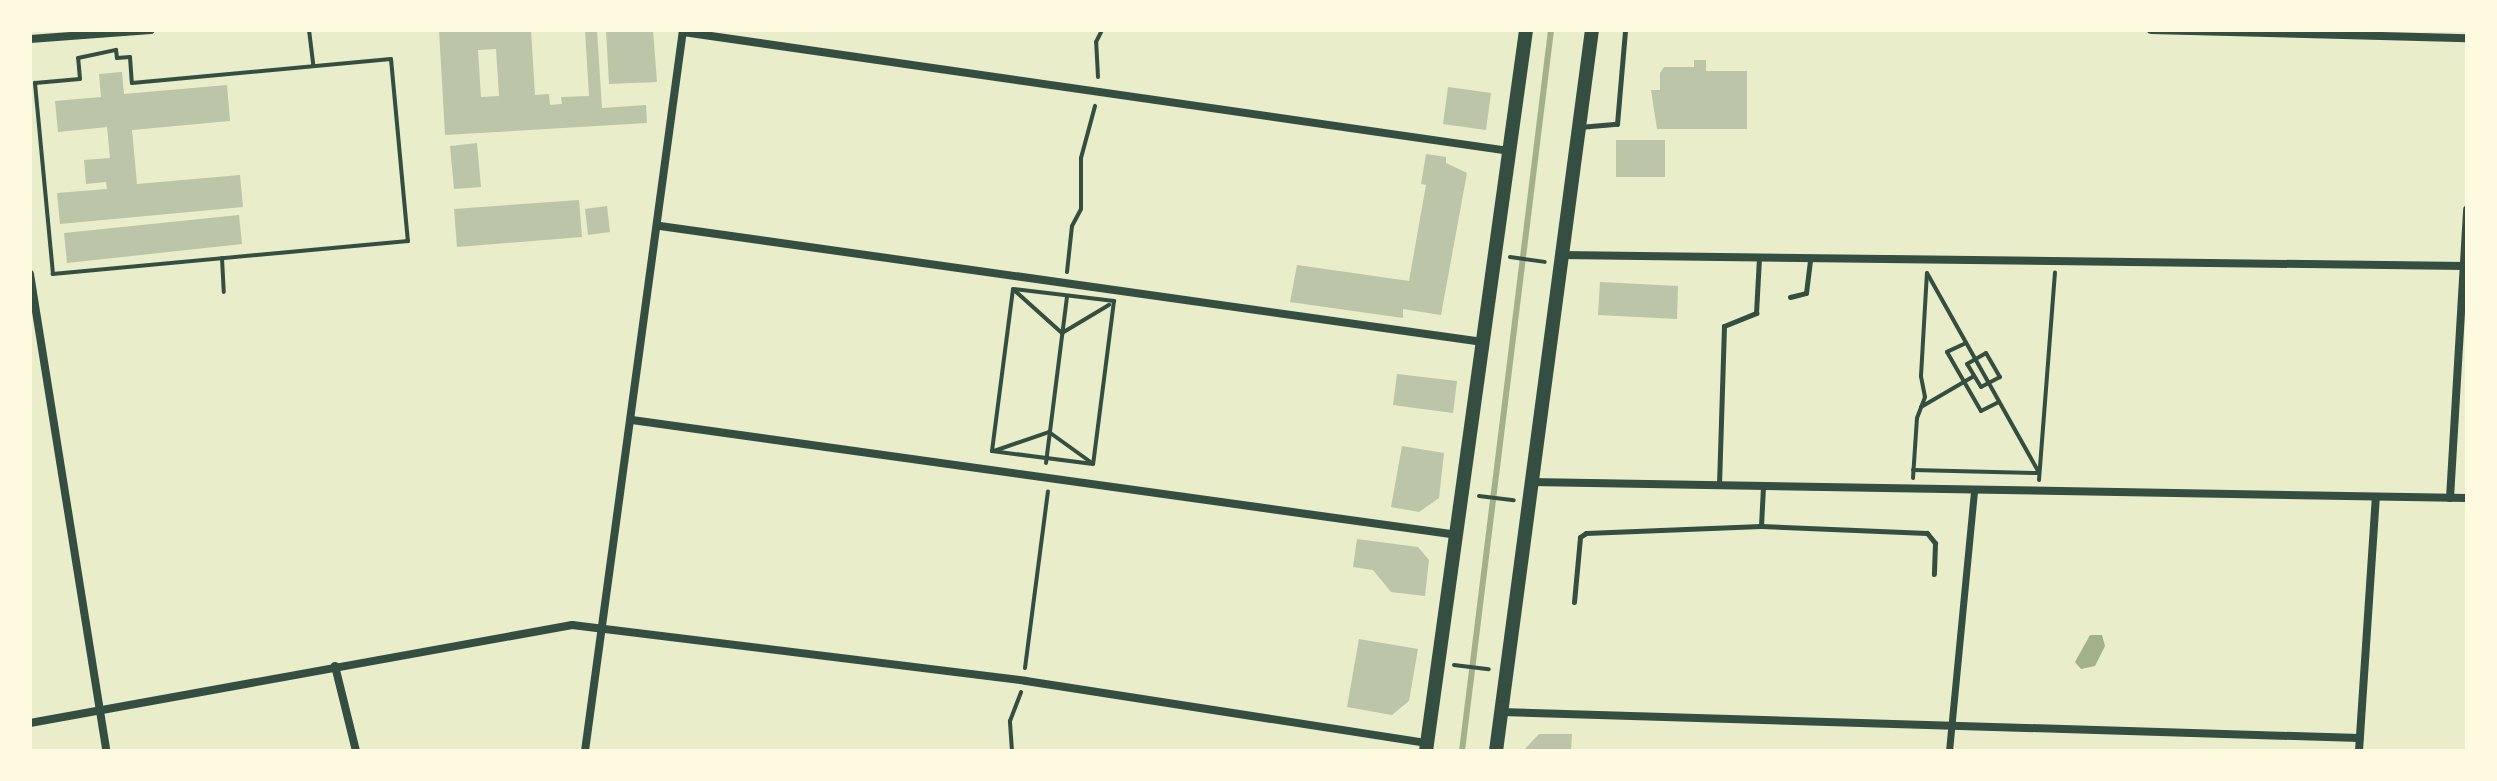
<!DOCTYPE html>
<style>
body{margin:0}
#map{position:relative;width:2497px;height:781px;overflow:hidden;background:#e9edc9;font-family:Ubuntu,sans-serif}
div>[style]{position:absolute}
.water>*{inset:0;background:#a3b18a}
.stream>*{height:6px;margin:-3px;padding:0 3px;transform-origin:3px;border-radius:3px;background:#a3b18a}
.building>*{inset:0;background:#bcc5a7}
.path>*{height:4px;margin:-2px;padding:0 2px;transform-origin:2px;border-radius:2px;background:#344e41}
.service>*{height:5px;margin:-2.5px;padding:0 2.5px;transform-origin:2.5px;border-radius:2.5px;background:#344e41}
.pedestrian>*{height:7px;margin:-3.5px;padding:0 3.5px;transform-origin:3.5px;border-radius:3.5px;background:#344e41}
.minor>*{height:8px;margin:-4px;padding:0 4px;transform-origin:4px;border-radius:4px;background:#344e41}
.secondary>*{height:14px;margin:-7px;padding:0 7px;transform-origin:7px;border-radius:7px;background:#344e41}
span{translate:-50% -50%;white-space:nowrap;text-align:center;line-height:1.15;-webkit-text-stroke:8px #fefae0;paint-order:stroke}
.frame{position:absolute;inset:0;border:32px solid #fefae0;pointer-events:none}
</style>
<div id="map">
<div class="water">
<i style="clip-path:polygon(2090px 635px,2102px 635px,2105px 646px,2095px 666px,2081px 669px,2075px 662px)"></i>
</div>
<div class="stream">
<i style="left:1462px;top:751px;width:726px;rotate:-82.96deg"></i>
</div>
<div class="building">
<i style="clip-path:polygon(evenodd,439px 30px,531px 30px,535px 95px,549px 94px,550px 105px,562px 104px,561px 97px,589px 96px,585px 30px,597px 30px,602px 108px,646px 105px,647px 123px,445px 135px,439px 30px,496px 49px,499px 96px,481px 97px,478px 50px,496px 49px)"></i>
<i style="clip-path:polygon(606px 30px,653px 30px,657px 82px,609px 84px)"></i>
<i style="clip-path:polygon(1694px 60px,1706px 60px,1706px 71px,1747px 71px,1747px 129px,1657px 129px,1651px 90px,1660px 90px,1660px 73px,1664px 67px,1694px 67px)"></i>
<i style="clip-path:polygon(122px 72px,124px 94px,227px 85px,230px 121px,132px 130px,137px 184px,240px 175px,243px 207px,60px 224px,57px 193px,107px 189px,106px 182px,86px 184px,84px 160px,110px 158px,107px 127px,58px 132px,55px 101px,101px 97px,99px 74px)"></i>
<i style="clip-path:polygon(1448px 87px,1491px 93px,1486px 130px,1443px 124px)"></i>
<i style="clip-path:polygon(1616px 140px,1665px 140px,1665px 177px,1616px 177px)"></i>
<i style="clip-path:polygon(477px 143px,481px 187px,454px 189px,450px 146px)"></i>
<i style="clip-path:polygon(1426px 154px,1446px 157px,1446px 163px,1467px 173px,1441px 315px,1403px 309px,1403px 318px,1290px 302px,1297px 265px,1409px 281px,1426px 185px,1421px 184px)"></i>
<i style="clip-path:polygon(579px 200px,582px 237px,457px 247px,454px 209px)"></i>
<i style="clip-path:polygon(607px 206px,610px 232px,588px 235px,585px 209px)"></i>
<i style="clip-path:polygon(239px 215px,242px 244px,67px 263px,64px 233px)"></i>
<i style="clip-path:polygon(1600px 282px,1678px 286px,1677px 319px,1598px 315px)"></i>
<i style="clip-path:polygon(1397px 374px,1457px 381px,1453px 413px,1393px 405px)"></i>
<i style="clip-path:polygon(1402px 446px,1444px 453px,1439px 498px,1419px 512px,1391px 507px)"></i>
<i style="clip-path:polygon(1357px 539px,1418px 547px,1429px 560px,1425px 596px,1391px 592px,1373px 570px,1353px 567px)"></i>
<i style="clip-path:polygon(1359px 639px,1418px 649px,1409px 701px,1392px 715px,1347px 707px)"></i>
<i style="clip-path:polygon(1539px 734px,1572px 734px,1571px 750px,1523px 751px)"></i>
</div>
<div class="path">
<i style="left:309px;top:30px;width:35px;rotate:83deg"></i>
<i style="left:116px;top:50px;width:8px;rotate:83deg"></i>
<i style="left:117px;top:58px;width:13px;rotate:-4deg"></i>
<i style="left:130px;top:57px;width:26px;rotate:86deg"></i>
<i style="left:132px;top:83px;width:260px;rotate:-5.3deg"></i>
<i style="left:391px;top:59px;width:183px;rotate:84.7deg"></i>
<i style="left:408px;top:241px;width:357px;rotate:174.7deg"></i>
<i style="left:53px;top:274px;width:192px;rotate:-95.4deg"></i>
<i style="left:35px;top:83px;width:45px;rotate:-5.1deg"></i>
<i style="left:80px;top:79px;width:21px;rotate:-95deg"></i>
<i style="left:78px;top:58px;width:39px;rotate:-12deg"></i>
<i style="left:1098px;top:77px;width:35px;rotate:-93deg"></i>
<i style="left:1096px;top:42px;width:13px;rotate:-63deg"></i>
<i style="left:1510px;top:257px;width:35px;rotate:8deg"></i>
<i style="left:222px;top:258px;width:34px;rotate:87deg"></i>
<i style="left:1067px;top:272px;width:46px;rotate:-83.8deg"></i>
<i style="left:1072px;top:226px;width:19px;rotate:-62deg"></i>
<i style="left:1081px;top:209px;width:51px;rotate:-90deg"></i>
<i style="left:1081px;top:158px;width:54px;rotate:-74.9deg"></i>
<i style="left:1927px;top:273px;width:227px;rotate:60.7deg"></i>
<i style="left:1013px;top:289px;width:102px;rotate:6.8deg"></i>
<i style="left:1114px;top:301px;width:164px;rotate:97.3deg"></i>
<i style="left:1093px;top:464px;width:102px;rotate:-172.7deg"></i>
<i style="left:992px;top:451px;width:163px;rotate:-82.6deg"></i>
<i style="left:1014px;top:290px;width:64px;rotate:41.9deg"></i>
<i style="left:1062px;top:333px;width:55px;rotate:-30.8deg"></i>
<i style="left:1966px;top:343px;width:21px;rotate:155deg"></i>
<i style="left:1947px;top:352px;width:68px;rotate:60deg"></i>
<i style="left:1981px;top:411px;width:20px;rotate:-27deg"></i>
<i style="left:1986px;top:353px;width:28px;rotate:60deg"></i>
<i style="left:2000px;top:377px;width:21px;rotate:152deg"></i>
<i style="left:1981px;top:387px;width:27px;rotate:-121deg"></i>
<i style="left:1967px;top:364px;width:22px;rotate:-30deg"></i>
<i style="left:1921px;top:407px;width:61px;rotate:-30.3deg"></i>
<i style="left:994px;top:451px;width:58px;rotate:-19.1deg"></i>
<i style="left:1049px;top:432px;width:53px;rotate:35.8deg"></i>
<i style="left:1046px;top:463px;width:167px;rotate:-82.8deg"></i>
<i style="left:1913px;top:470px;width:126px;rotate:1.4deg"></i>
<i style="left:1913px;top:478px;width:60px;rotate:-86.2deg"></i>
<i style="left:1917px;top:418px;width:22px;rotate:-69deg"></i>
<i style="left:1925px;top:397px;width:21px;rotate:-101deg"></i>
<i style="left:1921px;top:376px;width:103px;rotate:-86.7deg"></i>
<i style="left:2039px;top:480px;width:208px;rotate:-85.6deg"></i>
<i style="left:1479px;top:496px;width:35px;rotate:7deg"></i>
<i style="left:1454px;top:665px;width:35px;rotate:7deg"></i>
<i style="left:1025px;top:668px;width:178px;rotate:-82.6deg"></i>
<i style="left:1012px;top:751px;width:30px;rotate:-94deg"></i>
<i style="left:1010px;top:721px;width:31px;rotate:-69deg"></i>
</div>
<div class="service">
<i style="left:1579px;top:127px;width:38px;rotate:-5deg"></i>
<i style="left:1617px;top:124px;width:94px;rotate:-85.1deg"></i>
<i style="left:1790px;top:297px;width:16px;rotate:-14deg"></i>
<i style="left:1806px;top:293px;width:35px;rotate:-83deg"></i>
<i style="left:1719px;top:485px;width:159px;rotate:-88.2deg"></i>
<i style="left:1724px;top:326px;width:35px;rotate:-22deg"></i>
<i style="left:1756px;top:313px;width:56px;rotate:-86.9deg"></i>
<i style="left:1761px;top:526px;width:166px;rotate:2.4deg"></i>
<i style="left:1927px;top:533px;width:13px;rotate:51deg"></i>
<i style="left:1935px;top:543px;width:31px;rotate:92deg"></i>
<i style="left:1574px;top:602px;width:65px;rotate:-84.7deg"></i>
<i style="left:1580px;top:537px;width:7px;rotate:-34deg"></i>
<i style="left:1586px;top:533px;width:175px;rotate:-2.3deg"></i>
<i style="left:1761px;top:526px;width:40px;rotate:-87.1deg"></i>
</div>
<div class="pedestrian">
<i style="left:1949px;top:751px;width:263px;rotate:-84.5deg"></i>
</div>
<div class="minor">
<i style="left:2151px;top:30px;width:316px;rotate:1.5deg"></i>
<i style="left:683px;top:32px;width:836px;rotate:8.19deg"></i>
<i style="left:30px;top:39px;width:121px;rotate:-4.3deg"></i>
<i style="left:660px;top:226px;width:831px;rotate:8.02deg"></i>
<i style="left:1561px;top:255px;width:904px;rotate:0.7deg"></i>
<i style="left:30px;top:274px;width:483px;rotate:80.9deg"></i>
<i style="left:632px;top:420px;width:834px;rotate:7.93deg"></i>
<i style="left:1531px;top:482px;width:936px;rotate:0.98deg"></i>
<i style="left:2450px;top:498px;width:289px;rotate:-86.6deg"></i>
<i style="left:335px;top:666px;width:88px;rotate:76.1deg"></i>
<i style="left:1502px;top:712px;width:858px;rotate:1.74deg"></i>
<i style="left:30px;top:723px;width:551px;rotate:-10.25deg"></i>
<i style="left:572px;top:625px;width:457px;rotate:7deg"></i>
<i style="left:1026px;top:681px;width:406px;rotate:8.8deg"></i>
<i style="left:585px;top:751px;width:728px;rotate:-82.26deg"></i>
<i style="left:2359px;top:751px;width:254px;rotate:-86.2deg"></i>
</div>
<div class="secondary">
<i style="left:1426px;top:751px;width:728px;rotate:-82.1deg"></i>
<i style="left:1496px;top:751px;width:727px;rotate:-82.42deg"></i>
</div>
<div class="frame"></div>
</div>
